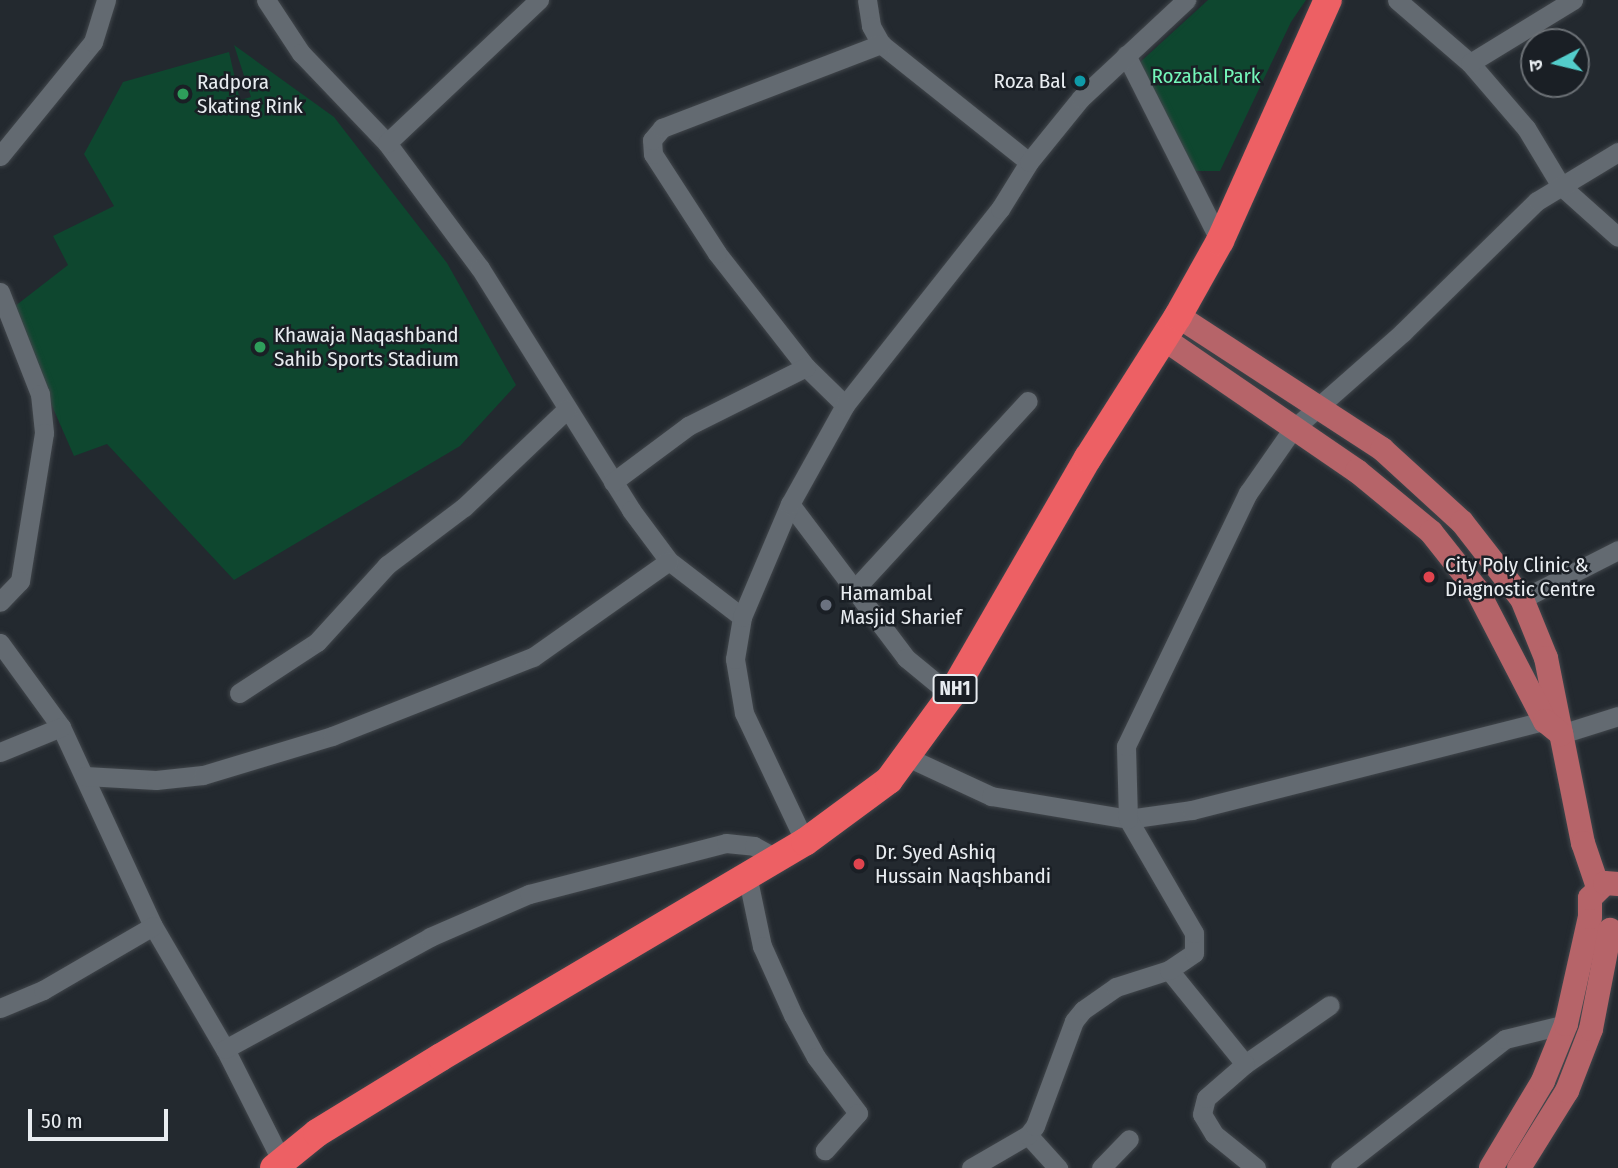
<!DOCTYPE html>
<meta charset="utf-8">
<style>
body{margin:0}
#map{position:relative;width:1618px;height:1168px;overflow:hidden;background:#23292f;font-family:"Fira Sans Condensed","Noto Sans Devanagari",sans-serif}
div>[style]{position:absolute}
.green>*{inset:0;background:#0e472f}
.roads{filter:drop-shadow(0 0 2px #41464b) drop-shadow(0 0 2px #41464b)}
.minor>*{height:19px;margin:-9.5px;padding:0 9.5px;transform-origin:9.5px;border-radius:9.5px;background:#636a71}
.major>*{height:24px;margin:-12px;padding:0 12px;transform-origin:12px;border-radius:12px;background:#b66469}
.highway>*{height:28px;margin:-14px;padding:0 14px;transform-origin:14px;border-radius:14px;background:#ed6064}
.dots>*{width:19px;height:19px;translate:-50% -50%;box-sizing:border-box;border:4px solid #1a1f25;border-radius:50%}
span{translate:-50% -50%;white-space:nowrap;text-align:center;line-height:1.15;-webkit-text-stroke:5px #1a1f25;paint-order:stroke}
.shield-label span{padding:2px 5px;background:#1a1f25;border:2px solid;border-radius:5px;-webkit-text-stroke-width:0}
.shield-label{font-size:19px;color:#e8ecf0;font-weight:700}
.park-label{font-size:21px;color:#74f7ba}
.poi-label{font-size:21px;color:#e8ecf0}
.right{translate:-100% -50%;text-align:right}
.left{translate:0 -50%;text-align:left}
.north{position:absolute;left:1520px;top:28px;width:70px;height:70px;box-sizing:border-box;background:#1a1f25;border:2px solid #6c7176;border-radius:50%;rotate:263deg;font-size:19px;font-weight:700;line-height:28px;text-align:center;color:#e8ecf0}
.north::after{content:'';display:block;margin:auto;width:24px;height:32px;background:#53cdcb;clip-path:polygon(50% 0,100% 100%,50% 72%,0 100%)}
.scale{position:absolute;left:28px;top:1109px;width:140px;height:32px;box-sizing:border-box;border:4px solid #e8ecf0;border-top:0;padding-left:9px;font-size:21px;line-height:24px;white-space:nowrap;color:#e8ecf0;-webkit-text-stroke:5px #1a1f25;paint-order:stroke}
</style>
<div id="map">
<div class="green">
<i style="clip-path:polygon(1208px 0,1306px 0,1291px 22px,1220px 171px,1194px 171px,1138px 64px)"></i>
<i style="clip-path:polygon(234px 45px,334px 117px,447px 263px,516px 385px,460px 446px,234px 580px,107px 444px,74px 456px,10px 310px,68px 265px,53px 236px,114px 206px,84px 154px,123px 82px,229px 52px,240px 100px,251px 97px)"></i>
</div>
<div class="roads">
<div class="minor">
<i style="left:266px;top:0;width:64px;rotate:56.6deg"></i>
<i style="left:301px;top:53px;width:124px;rotate:46.3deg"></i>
<i style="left:387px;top:143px;width:156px;rotate:53.4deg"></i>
<i style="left:480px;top:268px;width:285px;rotate:58deg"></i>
<i style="left:631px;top:510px;width:64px;rotate:53.3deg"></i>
<i style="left:669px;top:561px;width:92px;rotate:37.5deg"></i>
<i style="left:867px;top:0;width:26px;rotate:81deg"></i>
<i style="left:871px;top:26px;width:21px;rotate:61deg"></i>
<i style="left:881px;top:44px;width:189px;rotate:38.6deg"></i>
<i style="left:1397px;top:0;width:96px;rotate:40.8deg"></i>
<i style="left:1470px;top:63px;width:86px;rotate:49.3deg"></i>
<i style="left:1526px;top:128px;width:68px;rotate:58.9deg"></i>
<i style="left:1561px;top:186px;width:76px;rotate:41.8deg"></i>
<i style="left:1126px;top:55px;width:208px;rotate:63.2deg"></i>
<i style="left:1470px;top:63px;width:121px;rotate:-31.5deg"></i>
<i style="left:387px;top:143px;width:209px;rotate:-43.3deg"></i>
<i style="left:0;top:156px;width:147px;rotate:-50.8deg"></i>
<i style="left:93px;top:42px;width:44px;rotate:-72.8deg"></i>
<i style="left:0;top:292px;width:110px;rotate:68.6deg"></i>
<i style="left:40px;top:394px;width:39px;rotate:84deg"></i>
<i style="left:44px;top:433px;width:150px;rotate:99.2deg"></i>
<i style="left:20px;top:581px;width:29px;rotate:134deg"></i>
<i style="left:845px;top:405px;width:54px;rotate:-135.7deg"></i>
<i style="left:806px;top:367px;width:145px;rotate:-128deg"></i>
<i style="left:717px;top:253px;width:118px;rotate:-122.9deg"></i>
<i style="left:653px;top:154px;width:14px;rotate:-94deg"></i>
<i style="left:652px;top:140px;width:16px;rotate:-50deg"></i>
<i style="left:662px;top:128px;width:235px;rotate:-21deg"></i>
<i style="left:613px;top:482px;width:94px;rotate:-36.7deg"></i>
<i style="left:688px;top:426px;width:132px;rotate:-26.6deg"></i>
<i style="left:790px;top:504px;width:193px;rotate:53deg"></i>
<i style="left:906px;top:658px;width:58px;rotate:39.4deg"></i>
<i style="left:853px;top:591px;width:258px;rotate:-47.4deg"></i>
<i style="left:1522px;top:599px;width:108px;rotate:-27deg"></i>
<i style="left:0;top:643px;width:104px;rotate:54deg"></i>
<i style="left:61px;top:727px;width:219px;rotate:65.2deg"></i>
<i style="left:153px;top:926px;width:143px;rotate:59.7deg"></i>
<i style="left:225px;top:1049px;width:124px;rotate:63.2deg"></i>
<i style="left:239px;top:693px;width:93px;rotate:-33.2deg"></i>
<i style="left:317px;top:642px;width:104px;rotate:-47.7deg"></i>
<i style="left:387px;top:565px;width:96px;rotate:-37deg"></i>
<i style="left:464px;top:507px;width:142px;rotate:-43.6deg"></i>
<i style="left:1561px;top:734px;width:60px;rotate:-17.5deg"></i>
<i style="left:0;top:752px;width:66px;rotate:-22.3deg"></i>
<i style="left:907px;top:757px;width:93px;rotate:24.9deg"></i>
<i style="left:991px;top:796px;width:139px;rotate:9.5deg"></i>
<i style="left:1128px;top:819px;width:65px;rotate:-8deg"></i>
<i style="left:1192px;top:810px;width:364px;rotate:-14.2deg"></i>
<i style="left:85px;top:776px;width:71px;rotate:3.2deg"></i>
<i style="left:156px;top:780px;width:47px;rotate:-6.1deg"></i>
<i style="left:203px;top:775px;width:135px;rotate:-16.8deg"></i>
<i style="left:332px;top:736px;width:216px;rotate:-21.5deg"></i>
<i style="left:533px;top:657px;width:166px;rotate:-35.2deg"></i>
<i style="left:805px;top:842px;width:143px;rotate:-115.3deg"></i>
<i style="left:744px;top:713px;width:55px;rotate:-99.5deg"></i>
<i style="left:735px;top:659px;width:43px;rotate:-80.5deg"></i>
<i style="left:742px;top:617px;width:123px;rotate:-67deg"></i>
<i style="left:790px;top:504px;width:113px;rotate:-60.9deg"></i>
<i style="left:845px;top:405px;width:250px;rotate:-51.7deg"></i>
<i style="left:1000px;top:209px;width:55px;rotate:-58.3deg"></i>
<i style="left:1029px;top:162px;width:82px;rotate:-50.9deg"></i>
<i style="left:1081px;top:98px;width:144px;rotate:-43deg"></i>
<i style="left:747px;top:875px;width:73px;rotate:78.1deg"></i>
<i style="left:762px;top:946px;width:76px;rotate:65.8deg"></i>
<i style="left:793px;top:1015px;width:48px;rotate:61.3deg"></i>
<i style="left:816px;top:1057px;width:70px;rotate:53.1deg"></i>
<i style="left:858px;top:1113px;width:50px;rotate:131.7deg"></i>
<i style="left:0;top:1008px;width:47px;rotate:-22.7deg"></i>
<i style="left:43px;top:990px;width:127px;rotate:-30.2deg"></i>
<i style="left:225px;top:1049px;width:234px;rotate:-28.6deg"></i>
<i style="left:430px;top:937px;width:108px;rotate:-23.5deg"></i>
<i style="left:529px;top:894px;width:203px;rotate:-14.5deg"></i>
<i style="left:726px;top:843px;width:28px;rotate:6deg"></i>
<i style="left:754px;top:846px;width:26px;rotate:29deg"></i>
<i style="left:1245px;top:1064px;width:103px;rotate:-34.8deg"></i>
<i style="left:1028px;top:1135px;width:45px;rotate:47.7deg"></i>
<i style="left:971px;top:1168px;width:66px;rotate:-30.1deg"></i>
<i style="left:1028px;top:1135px;width:11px;rotate:-52deg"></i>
<i style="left:1035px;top:1126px;width:112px;rotate:-69.6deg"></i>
<i style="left:1074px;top:1021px;width:14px;rotate:-51deg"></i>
<i style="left:1083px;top:1010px;width:40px;rotate:-34.9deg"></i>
<i style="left:1116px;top:987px;width:56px;rotate:-17.8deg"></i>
<i style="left:1101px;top:1168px;width:40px;rotate:-46deg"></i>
<i style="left:1256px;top:1168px;width:54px;rotate:-141deg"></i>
<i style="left:1214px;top:1134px;width:23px;rotate:-121deg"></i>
<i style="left:1202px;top:1114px;width:16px;rotate:-76deg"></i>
<i style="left:1206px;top:1098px;width:52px;rotate:-41.1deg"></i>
<i style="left:1245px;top:1064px;width:121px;rotate:-129deg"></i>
<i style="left:1169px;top:970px;width:30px;rotate:-34deg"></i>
<i style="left:1194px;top:953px;width:20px;rotate:-90deg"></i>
<i style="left:1194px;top:933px;width:132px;rotate:-120.1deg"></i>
<i style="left:1128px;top:819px;width:73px;rotate:-91.6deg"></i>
<i style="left:1126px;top:746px;width:281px;rotate:-64.3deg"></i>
<i style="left:1248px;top:493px;width:77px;rotate:-55.1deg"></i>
<i style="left:1292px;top:430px;width:148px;rotate:-41.4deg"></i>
<i style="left:1403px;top:332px;width:187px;rotate:-44.4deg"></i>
<i style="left:1537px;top:201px;width:95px;rotate:-31.2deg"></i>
<i style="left:1340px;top:1168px;width:209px;rotate:-38deg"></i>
<i style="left:1505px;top:1039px;width:63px;rotate:-13.8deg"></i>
</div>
<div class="major">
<i style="left:1178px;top:316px;width:244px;rotate:33.1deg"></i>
<i style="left:1382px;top:449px;width:108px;rotate:42.4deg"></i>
<i style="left:1462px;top:522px;width:98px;rotate:52.1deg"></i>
<i style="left:1522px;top:599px;width:64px;rotate:67.9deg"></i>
<i style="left:1546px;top:658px;width:189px;rotate:78.7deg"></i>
<i style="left:1583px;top:843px;width:46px;rotate:71.2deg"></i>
<i style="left:1164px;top:339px;width:234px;rotate:34.4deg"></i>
<i style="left:1357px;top:471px;width:96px;rotate:39.5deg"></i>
<i style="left:1431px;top:532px;width:74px;rotate:51.6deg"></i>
<i style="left:1477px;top:590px;width:148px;rotate:62.6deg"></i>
<i style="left:1545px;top:721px;width:21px;rotate:39deg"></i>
<i style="left:1491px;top:1168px;width:101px;rotate:-59.1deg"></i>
<i style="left:1543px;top:1081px;width:61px;rotate:-68deg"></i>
<i style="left:1566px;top:1024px;width:110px;rotate:-77.4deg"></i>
<i style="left:1590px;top:917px;width:19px;rotate:-90deg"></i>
<i style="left:1590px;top:898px;width:21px;rotate:-45deg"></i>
<i style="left:1605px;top:883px;width:13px;rotate:4deg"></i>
<i style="left:1519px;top:1168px;width:91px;rotate:-58.1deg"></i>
<i style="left:1567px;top:1091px;width:66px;rotate:-68.8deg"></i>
<i style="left:1591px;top:1029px;width:101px;rotate:-79.1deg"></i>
</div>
<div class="highway">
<i style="left:274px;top:1168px;width:55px;rotate:-39.1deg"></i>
<i style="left:317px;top:1133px;width:145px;rotate:-31.5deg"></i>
<i style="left:441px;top:1057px;width:423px;rotate:-30.6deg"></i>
<i style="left:805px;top:842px;width:104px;rotate:-36.4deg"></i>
<i style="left:889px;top:780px;width:105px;rotate:-53.9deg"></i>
<i style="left:951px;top:695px;width:274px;rotate:-60deg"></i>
<i style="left:1088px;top:458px;width:168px;rotate:-57.6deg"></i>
<i style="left:1178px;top:316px;width:86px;rotate:-60.8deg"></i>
<i style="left:1220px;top:241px;width:264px;rotate:-65.9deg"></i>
</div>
</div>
<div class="dots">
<i style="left:1080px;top:81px;background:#0f9aa8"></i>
<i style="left:183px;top:94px;background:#2e9e5b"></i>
<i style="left:260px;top:347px;background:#2e9e5b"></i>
<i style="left:1429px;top:577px;background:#e0444e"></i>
<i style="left:826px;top:605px;background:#6b7280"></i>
<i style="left:859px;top:864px;background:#e0444e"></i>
</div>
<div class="shield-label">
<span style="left:955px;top:689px">NH1</span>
</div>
<div class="park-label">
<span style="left:1206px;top:76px">Rozabal Park</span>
</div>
<div class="poi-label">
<span class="right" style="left:1066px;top:81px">Roza Bal</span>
<span class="left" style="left:197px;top:94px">Radpora<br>Skating Rink</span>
<span class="left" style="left:274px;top:347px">Khawaja Naqashband<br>Sahib Sports Stadium</span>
<span class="left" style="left:1445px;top:577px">City Poly Clinic &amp;<br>Diagnostic Centre</span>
<span class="left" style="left:840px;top:605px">Hamambal<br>Masjid Sharief</span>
<span class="left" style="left:875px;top:864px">Dr. Syed Ashiq<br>Hussain Naqshbandi</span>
</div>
<div class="north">उ</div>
<div class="scale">50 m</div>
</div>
